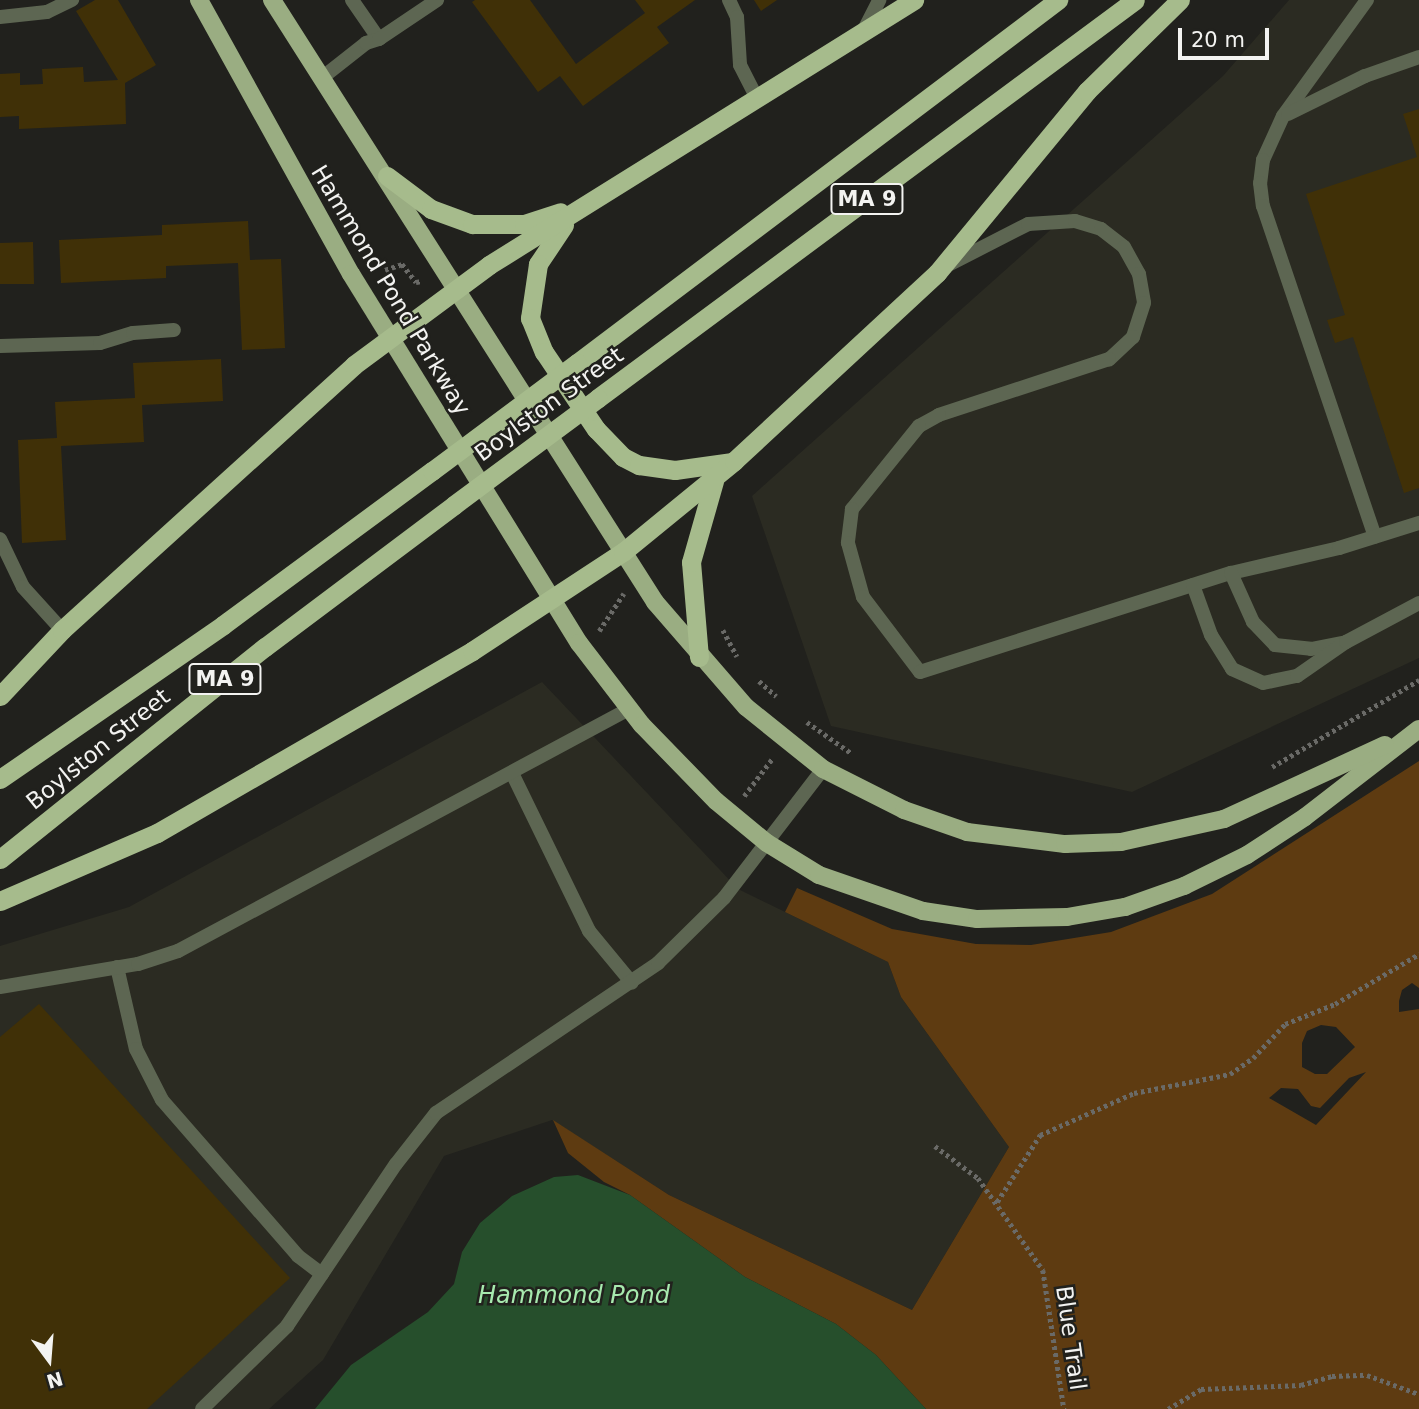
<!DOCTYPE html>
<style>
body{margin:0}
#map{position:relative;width:1419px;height:1409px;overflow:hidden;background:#21211d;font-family:"DejaVu Sans",sans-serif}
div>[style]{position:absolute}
.built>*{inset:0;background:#2b2b22}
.forest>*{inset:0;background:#5e3b11}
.water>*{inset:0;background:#264f2c}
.building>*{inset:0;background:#403007}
.path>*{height:4.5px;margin-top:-2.25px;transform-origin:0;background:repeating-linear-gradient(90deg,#6a6a67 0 3.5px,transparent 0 7px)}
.service>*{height:14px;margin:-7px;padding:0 7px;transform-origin:7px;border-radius:7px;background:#5d6652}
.primary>*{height:18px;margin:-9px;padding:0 9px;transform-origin:9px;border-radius:9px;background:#9aad82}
.trunk>*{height:19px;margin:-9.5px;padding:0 9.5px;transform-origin:9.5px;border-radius:9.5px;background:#a6bb8c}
.trunk-bridge>*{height:19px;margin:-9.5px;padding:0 9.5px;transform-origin:9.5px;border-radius:9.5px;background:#a6bb8c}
span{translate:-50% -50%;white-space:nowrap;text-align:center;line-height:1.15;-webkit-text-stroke:5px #21211d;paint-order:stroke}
.shield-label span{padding:2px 5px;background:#21211d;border:2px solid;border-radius:5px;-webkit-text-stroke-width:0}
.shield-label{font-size:21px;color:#f3f3f1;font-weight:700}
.street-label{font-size:23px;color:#f3f3f1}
.water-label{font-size:24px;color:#a7e9ae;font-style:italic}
.north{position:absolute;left:14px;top:1325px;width:70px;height:70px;-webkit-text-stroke:5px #21211d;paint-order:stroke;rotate:164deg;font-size:19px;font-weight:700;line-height:28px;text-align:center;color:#f3f3f1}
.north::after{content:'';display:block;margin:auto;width:24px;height:32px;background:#f3f3f1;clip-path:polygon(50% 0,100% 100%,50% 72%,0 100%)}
.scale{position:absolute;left:1178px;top:28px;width:91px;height:32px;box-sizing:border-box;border:4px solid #f3f3f1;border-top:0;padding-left:9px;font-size:21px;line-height:24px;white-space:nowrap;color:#f3f3f1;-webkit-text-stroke:5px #21211d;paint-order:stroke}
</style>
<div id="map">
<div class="built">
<i style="clip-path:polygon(1289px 0,1419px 0,1419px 658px,1132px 792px,831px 726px,752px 496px,1223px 76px)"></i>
<i style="clip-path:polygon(542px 682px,738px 889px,888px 962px,901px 997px,1009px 1147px,912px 1310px,669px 1195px,552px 1120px,444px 1156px,323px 1360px,269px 1409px,0 1409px,0 946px,129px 907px)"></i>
</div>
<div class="forest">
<i style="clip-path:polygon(evenodd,1419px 761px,1419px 988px,1412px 983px,1402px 990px,1399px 1001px,1399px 1012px,1419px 1009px,1419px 1409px,926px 1409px,876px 1355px,836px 1324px,745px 1277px,630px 1195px,604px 1182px,568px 1153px,553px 1120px,669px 1195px,912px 1310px,1009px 1147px,901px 997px,888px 962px,785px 912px,797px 888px,892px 929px,976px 944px,1031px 945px,1111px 932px,1212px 894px,1419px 761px,1321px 1025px,1336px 1027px,1355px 1047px,1327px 1074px,1315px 1074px,1302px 1067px,1302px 1043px,1307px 1031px,1321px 1025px,1419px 761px,1366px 1072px,1316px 1125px,1269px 1098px,1281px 1088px,1298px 1089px,1311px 1106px,1320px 1108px,1349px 1078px,1366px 1072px)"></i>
</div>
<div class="water">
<i style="clip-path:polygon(578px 1175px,630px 1195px,745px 1277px,836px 1324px,876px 1355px,926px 1409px,315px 1409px,351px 1365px,428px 1312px,454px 1284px,462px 1252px,480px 1223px,512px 1196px,554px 1177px)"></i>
</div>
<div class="building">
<i style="clip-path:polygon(95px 0,118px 0,156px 65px,125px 83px,126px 124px,19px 129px,19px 116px,0 117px,0 74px,20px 73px,20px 85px,43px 84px,42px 69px,83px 67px,84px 82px,118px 80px,76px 11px)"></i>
<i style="clip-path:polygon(475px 0,530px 0,576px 64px,645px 13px,635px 0,695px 0,657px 27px,669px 43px,583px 106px,560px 76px,538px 92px,472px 2px)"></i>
<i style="clip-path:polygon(754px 0,777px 0,761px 11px)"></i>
<i style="clip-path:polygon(1419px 109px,1419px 488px,1404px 493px,1353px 337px,1335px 343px,1327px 320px,1345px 315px,1306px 194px,1417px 157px,1403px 114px)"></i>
<i style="clip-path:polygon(248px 221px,250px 260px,281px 259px,285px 348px,242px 350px,238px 263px,166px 266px,166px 278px,61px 283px,59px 240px,162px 235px,162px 225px)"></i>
<i style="clip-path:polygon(33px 242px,34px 284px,0 284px,0 243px)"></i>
<i style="clip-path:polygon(221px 359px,223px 401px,142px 405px,144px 442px,61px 446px,66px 540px,22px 543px,18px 440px,57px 438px,55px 402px,135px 398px,133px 363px)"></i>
<i style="clip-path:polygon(39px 1004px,290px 1278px,147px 1409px,0 1409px,0 1037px)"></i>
</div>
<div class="path">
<i style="left:385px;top:270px;width:18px;rotate:-19deg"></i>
<i style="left:402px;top:264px;width:23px;rotate:52deg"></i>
<i style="left:416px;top:282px;width:6px;rotate:-9deg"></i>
<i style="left:723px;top:630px;width:30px;rotate:62deg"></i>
<i style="left:599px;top:631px;width:45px;rotate:-56.7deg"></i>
<i style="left:759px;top:681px;width:23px;rotate:41deg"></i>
<i style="left:807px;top:722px;width:54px;rotate:35.2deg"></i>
<i style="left:1272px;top:767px;width:171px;rotate:-30.6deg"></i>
<i style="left:744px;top:796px;width:46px;rotate:-52.9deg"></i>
<i style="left:935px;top:1146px;width:54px;rotate:36.7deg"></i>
<i style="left:978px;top:1178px;width:113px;rotate:54.8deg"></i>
<i style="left:1043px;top:1270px;width:141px;rotate:81.4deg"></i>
<i style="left:997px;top:1202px;width:80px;rotate:-57.3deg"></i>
<i style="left:1040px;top:1135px;width:103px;rotate:-24.1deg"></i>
<i style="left:1134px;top:1093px;width:98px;rotate:-11.2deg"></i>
<i style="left:1230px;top:1074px;width:28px;rotate:-35deg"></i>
<i style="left:1253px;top:1058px;width:47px;rotate:-46.7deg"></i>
<i style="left:1285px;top:1024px;width:54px;rotate:-21.8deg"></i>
<i style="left:1335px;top:1004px;width:98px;rotate:-30.8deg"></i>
<i style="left:1168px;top:1409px;width:39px;rotate:-31deg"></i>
<i style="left:1201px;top:1389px;width:100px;rotate:-2.3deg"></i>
<i style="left:1301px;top:1385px;width:32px;rotate:-16deg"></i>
<i style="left:1332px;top:1376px;width:35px;rotate:-2deg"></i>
<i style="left:1367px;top:1375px;width:55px;rotate:20.1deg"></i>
</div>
<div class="service">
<i style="left:352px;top:0;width:47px;rotate:55.3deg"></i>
<i style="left:729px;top:0;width:19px;rotate:65deg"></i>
<i style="left:737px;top:17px;width:48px;rotate:86.4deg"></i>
<i style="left:740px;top:65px;width:38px;rotate:63deg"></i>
<i style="left:1367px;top:0;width:143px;rotate:125.9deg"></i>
<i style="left:1283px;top:116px;width:48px;rotate:114.4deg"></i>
<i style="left:1263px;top:160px;width:23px;rotate:97deg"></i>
<i style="left:1260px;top:183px;width:23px;rotate:83deg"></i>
<i style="left:1263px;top:206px;width:349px;rotate:71.3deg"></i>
<i style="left:0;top:17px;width:47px;rotate:-6.1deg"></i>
<i style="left:47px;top:12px;width:28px;rotate:-26deg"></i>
<i style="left:864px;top:30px;width:34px;rotate:-63deg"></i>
<i style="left:323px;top:77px;width:55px;rotate:-38.3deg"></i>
<i style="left:366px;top:43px;width:14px;rotate:-17deg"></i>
<i style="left:379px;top:39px;width:70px;rotate:-33.9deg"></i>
<i style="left:1288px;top:114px;width:86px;rotate:-26.3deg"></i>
<i style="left:1365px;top:76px;width:57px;rotate:-19.4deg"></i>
<i style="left:950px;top:264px;width:88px;rotate:-27.1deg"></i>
<i style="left:1028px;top:224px;width:47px;rotate:-3.7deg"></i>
<i style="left:1075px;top:221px;width:27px;rotate:17deg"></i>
<i style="left:1101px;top:229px;width:29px;rotate:38deg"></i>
<i style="left:1124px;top:247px;width:31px;rotate:61deg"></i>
<i style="left:1139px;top:274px;width:29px;rotate:80deg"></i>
<i style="left:1144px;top:303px;width:36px;rotate:108deg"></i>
<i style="left:1133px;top:337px;width:33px;rotate:137deg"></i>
<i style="left:1109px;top:359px;width:179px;rotate:161.8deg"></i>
<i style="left:939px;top:415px;width:23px;rotate:151deg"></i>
<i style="left:919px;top:426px;width:107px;rotate:128.9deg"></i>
<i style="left:852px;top:509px;width:34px;rotate:97deg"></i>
<i style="left:848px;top:543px;width:56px;rotate:74.5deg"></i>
<i style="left:863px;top:597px;width:94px;rotate:52.8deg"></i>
<i style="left:920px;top:672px;width:326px;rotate:-17.7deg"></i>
<i style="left:1231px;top:573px;width:111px;rotate:-13deg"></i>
<i style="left:1339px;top:548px;width:84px;rotate:-17.4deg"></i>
<i style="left:0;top:346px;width:100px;rotate:-1.7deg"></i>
<i style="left:100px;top:343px;width:34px;rotate:-17deg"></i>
<i style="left:133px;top:333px;width:41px;rotate:-4.2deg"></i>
<i style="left:0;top:539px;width:53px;rotate:64.4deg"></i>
<i style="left:23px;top:587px;width:58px;rotate:47.8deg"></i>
<i style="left:1231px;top:573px;width:54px;rotate:65.8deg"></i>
<i style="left:1253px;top:622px;width:32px;rotate:46deg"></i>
<i style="left:1275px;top:645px;width:36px;rotate:6deg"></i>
<i style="left:1311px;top:649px;width:31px;rotate:-11deg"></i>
<i style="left:1193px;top:585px;width:53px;rotate:70.2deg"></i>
<i style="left:1211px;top:635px;width:40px;rotate:58deg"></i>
<i style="left:1232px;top:669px;width:34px;rotate:24deg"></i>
<i style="left:1263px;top:683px;width:35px;rotate:-12deg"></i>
<i style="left:1297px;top:676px;width:60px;rotate:-34.8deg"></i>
<i style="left:1346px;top:642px;width:83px;rotate:-28.1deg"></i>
<i style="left:512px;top:773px;width:176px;rotate:64deg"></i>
<i style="left:589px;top:931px;width:67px;rotate:50.4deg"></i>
<i style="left:117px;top:967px;width:84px;rotate:77deg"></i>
<i style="left:136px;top:1049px;width:57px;rotate:63deg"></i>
<i style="left:162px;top:1100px;width:207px;rotate:48.9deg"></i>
<i style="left:298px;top:1256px;width:30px;rotate:37deg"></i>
<i style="left:0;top:987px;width:140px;rotate:-9.5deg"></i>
<i style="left:138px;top:964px;width:42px;rotate:-18deg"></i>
<i style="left:178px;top:951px;width:512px;rotate:-28.22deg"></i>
<i style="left:202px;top:1409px;width:119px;rotate:-44.3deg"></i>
<i style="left:287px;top:1326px;width:195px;rotate:-56.1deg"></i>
<i style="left:396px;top:1164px;width:65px;rotate:-51.9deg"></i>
<i style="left:436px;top:1113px;width:268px;rotate:-34deg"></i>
<i style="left:658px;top:963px;width:93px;rotate:-44.6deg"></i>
<i style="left:724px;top:898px;width:163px;rotate:-52.5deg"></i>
</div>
<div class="primary">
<i style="left:199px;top:0;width:313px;rotate:61deg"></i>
<i style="left:351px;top:274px;width:434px;rotate:58.3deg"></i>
<i style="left:579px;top:643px;width:103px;rotate:52.5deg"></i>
<i style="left:642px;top:725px;width:106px;rotate:45.8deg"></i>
<i style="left:716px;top:801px;width:66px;rotate:39.5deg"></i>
<i style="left:767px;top:843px;width:61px;rotate:31.6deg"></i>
<i style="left:819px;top:875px;width:110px;rotate:19.1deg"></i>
<i style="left:923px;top:911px;width:55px;rotate:8.4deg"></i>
<i style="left:977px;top:919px;width:90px;rotate:-1.3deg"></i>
<i style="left:1067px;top:917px;width:59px;rotate:-9.8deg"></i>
<i style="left:1125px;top:907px;width:63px;rotate:-19.6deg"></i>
<i style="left:1184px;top:886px;width:70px;rotate:-26.2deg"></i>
<i style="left:1247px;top:855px;width:69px;rotate:-33.2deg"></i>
<i style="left:1305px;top:817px;width:144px;rotate:-37.7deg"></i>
<i style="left:272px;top:0;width:714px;rotate:57.53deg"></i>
<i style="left:655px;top:602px;width:139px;rotate:49.1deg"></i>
<i style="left:746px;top:707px;width:99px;rotate:38.8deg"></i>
<i style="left:823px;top:769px;width:91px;rotate:26.8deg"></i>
<i style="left:904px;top:810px;width:67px;rotate:19.2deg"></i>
<i style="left:967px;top:832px;width:99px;rotate:7deg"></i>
<i style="left:1065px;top:844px;width:56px;rotate:-2deg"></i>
<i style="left:1121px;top:842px;width:106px;rotate:-12.6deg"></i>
<i style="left:1224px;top:819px;width:177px;rotate:-24.7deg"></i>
</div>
<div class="trunk">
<i style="left:387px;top:176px;width:55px;rotate:36.9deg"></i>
<i style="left:431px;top:209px;width:44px;rotate:20.1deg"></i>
<i style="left:472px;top:224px;width:52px"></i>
<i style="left:524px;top:224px;width:38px;rotate:-18deg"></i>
<i style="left:564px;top:225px;width:47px;rotate:123.7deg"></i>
<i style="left:538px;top:264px;width:55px;rotate:98.4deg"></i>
<i style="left:530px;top:318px;width:37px;rotate:68deg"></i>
<i style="left:544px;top:352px;width:93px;rotate:56deg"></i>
<i style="left:596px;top:429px;width:39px;rotate:46deg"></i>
<i style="left:623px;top:457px;width:18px;rotate:27deg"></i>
<i style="left:639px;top:465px;width:36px;rotate:8deg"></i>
<i style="left:675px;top:470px;width:58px;rotate:-8deg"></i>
<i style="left:577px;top:363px;width:603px;rotate:-37.04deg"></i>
<i style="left:598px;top:398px;width:668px;rotate:-36.54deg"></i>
<i style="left:699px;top:657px;width:95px;rotate:-94.8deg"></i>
<i style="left:691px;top:562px;width:84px;rotate:-74.1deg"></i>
<i style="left:0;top:696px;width:91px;rotate:-46.8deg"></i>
<i style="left:62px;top:630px;width:394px;rotate:-42.2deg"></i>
<i style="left:354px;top:365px;width:168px;rotate:-36.5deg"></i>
<i style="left:489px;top:265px;width:501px;rotate:-31.94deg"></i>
<i style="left:0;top:779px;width:271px;rotate:-34.6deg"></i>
<i style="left:223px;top:625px;width:260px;rotate:-36.4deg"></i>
<i style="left:0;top:859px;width:339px;rotate:-38.7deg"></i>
<i style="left:265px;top:647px;width:236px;rotate:-36.9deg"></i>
<i style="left:0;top:901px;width:171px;rotate:-23.4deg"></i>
<i style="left:157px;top:833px;width:364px;rotate:-30deg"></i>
<i style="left:472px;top:651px;width:181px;rotate:-33.3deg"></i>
<i style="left:623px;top:552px;width:144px;rotate:-39.3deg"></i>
<i style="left:734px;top:461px;width:277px;rotate:-42.8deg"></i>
<i style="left:937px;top:273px;width:236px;rotate:-50.5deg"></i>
<i style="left:1087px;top:91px;width:130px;rotate:-44.4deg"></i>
</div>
<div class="trunk-bridge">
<i style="left:432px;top:471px;width:181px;rotate:-36.7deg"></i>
<i style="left:454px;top:505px;width:179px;rotate:-36.6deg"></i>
</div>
<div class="shield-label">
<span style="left:867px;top:199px">MA 9</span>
<span style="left:225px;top:679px">MA 9</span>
</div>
<div class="street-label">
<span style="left:391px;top:290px;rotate:59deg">Hammond Pond Parkway</span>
<span style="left:549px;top:404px;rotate:-36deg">Boylston Street</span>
<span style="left:98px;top:749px;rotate:-39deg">Boylston Street</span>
<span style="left:1071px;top:1338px;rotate:82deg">Blue Trail</span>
</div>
<div class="water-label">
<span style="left:574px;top:1296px">Hammond Pond</span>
</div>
<div class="north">N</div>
<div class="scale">20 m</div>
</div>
